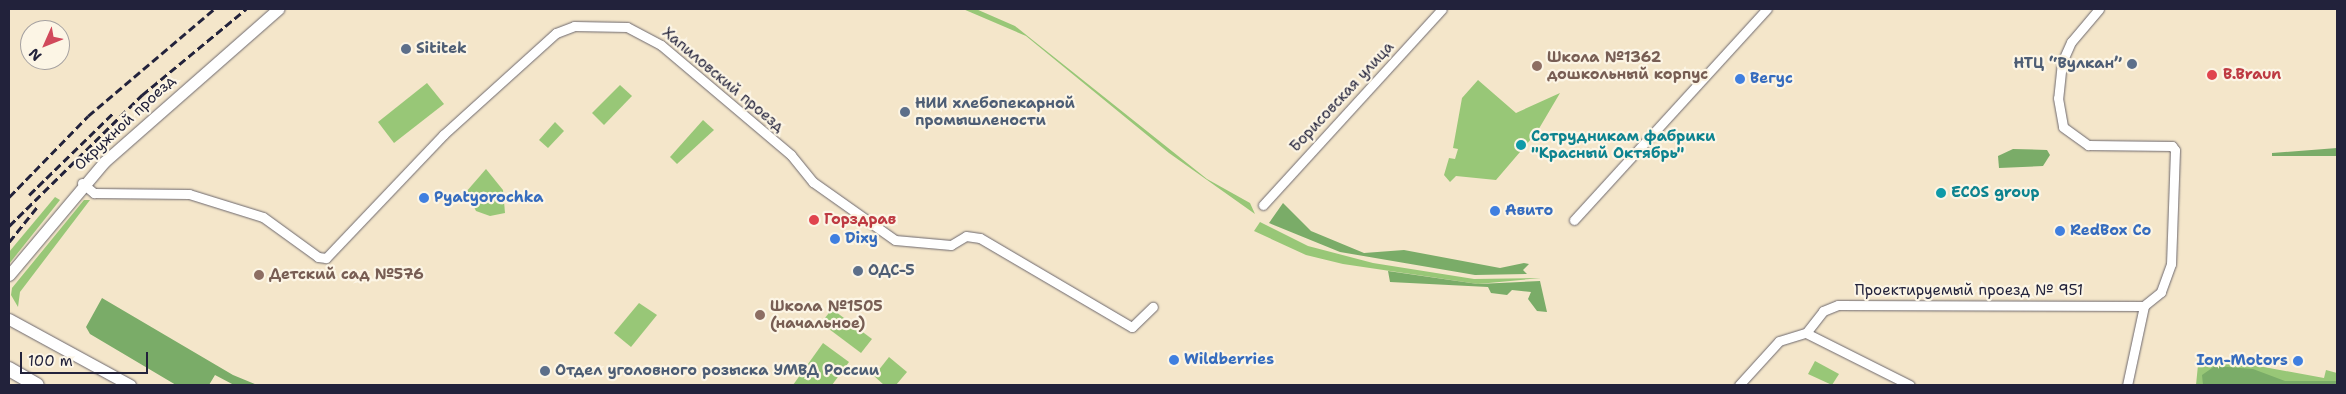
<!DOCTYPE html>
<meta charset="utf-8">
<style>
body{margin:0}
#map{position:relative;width:2346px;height:394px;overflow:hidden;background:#f4e6ca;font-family:"Shantell Sans",sans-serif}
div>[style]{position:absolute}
.green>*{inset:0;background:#98c777}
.forest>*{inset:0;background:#7aac68}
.roads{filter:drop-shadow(0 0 1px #6c676d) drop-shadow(0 0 1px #6c676d)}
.minor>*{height:9px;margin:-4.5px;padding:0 4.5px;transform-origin:4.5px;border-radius:4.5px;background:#fff}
.tertiary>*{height:11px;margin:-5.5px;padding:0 5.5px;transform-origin:5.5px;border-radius:5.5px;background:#fff}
.primary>*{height:14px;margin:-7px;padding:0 7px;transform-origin:7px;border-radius:7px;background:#fff}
.rail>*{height:2.5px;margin-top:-1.25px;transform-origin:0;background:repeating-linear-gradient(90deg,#22223b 0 8px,transparent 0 12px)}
.dots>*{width:14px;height:14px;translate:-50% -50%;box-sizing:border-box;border:2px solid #fcf5e5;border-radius:50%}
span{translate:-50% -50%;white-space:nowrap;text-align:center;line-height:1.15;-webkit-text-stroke:4.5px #fcf5e5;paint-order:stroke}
.service-label{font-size:15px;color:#4e5e75;font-weight:700}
.left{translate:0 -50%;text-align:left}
.right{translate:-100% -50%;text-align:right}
.education-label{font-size:15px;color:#785e54;font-weight:700}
.health-label{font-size:15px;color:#be3a42;font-weight:700}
.shop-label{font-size:15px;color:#366cbe;font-weight:700}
.street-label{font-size:15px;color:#22223b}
.culture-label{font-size:15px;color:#0d838f;font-weight:700}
.frame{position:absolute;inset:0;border:10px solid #22223b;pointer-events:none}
.north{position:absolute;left:20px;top:20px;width:50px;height:50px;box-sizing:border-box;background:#fcf5e5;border:1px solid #a5a1a1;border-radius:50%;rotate:226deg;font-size:14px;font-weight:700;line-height:20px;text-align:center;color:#22223b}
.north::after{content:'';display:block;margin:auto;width:18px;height:22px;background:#d1495b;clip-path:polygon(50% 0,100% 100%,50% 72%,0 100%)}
.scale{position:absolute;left:20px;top:352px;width:128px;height:22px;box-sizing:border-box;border:2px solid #22223b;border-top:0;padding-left:6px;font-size:15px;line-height:18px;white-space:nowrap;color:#22223b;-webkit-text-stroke:4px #fcf5e5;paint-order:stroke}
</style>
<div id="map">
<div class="green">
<i style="clip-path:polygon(963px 9px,976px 9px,1015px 26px,1207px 179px,1250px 203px,1255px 214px,1169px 153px,1026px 36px)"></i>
<i style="clip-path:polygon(1478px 80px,1516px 113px,1560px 93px,1537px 132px,1496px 180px,1456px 176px,1450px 182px,1444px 175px,1449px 158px,1455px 159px,1458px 149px,1453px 148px,1462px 98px)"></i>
<i style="clip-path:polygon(427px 83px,444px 104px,394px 143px,378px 122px)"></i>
<i style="clip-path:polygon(620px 85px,632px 96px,604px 125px,592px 113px)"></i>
<i style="clip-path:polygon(703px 120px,714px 130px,677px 164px,670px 157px)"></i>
<i style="clip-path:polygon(555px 122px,564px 131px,548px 148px,539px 140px)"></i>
<i style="clip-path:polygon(486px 169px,503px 190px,505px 213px,490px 216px,476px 211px,466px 192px)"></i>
<i style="clip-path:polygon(55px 197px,60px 200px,9px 264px,9px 252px)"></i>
<i style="clip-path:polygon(84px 200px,90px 200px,20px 292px,18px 307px,11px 295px,12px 288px)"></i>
<i style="clip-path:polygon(1260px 222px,1308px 246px,1373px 263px,1474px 279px,1541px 278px,1478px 284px,1343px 264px,1306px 255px,1254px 231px)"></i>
<i style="clip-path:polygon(639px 303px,657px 315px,631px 347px,614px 333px)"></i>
<i style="clip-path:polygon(832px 309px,872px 339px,861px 353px,821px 323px)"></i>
<i style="clip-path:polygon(823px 343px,849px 362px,832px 385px,793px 385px)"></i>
<i style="clip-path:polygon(2199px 355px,2324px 378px,2326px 370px,2337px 373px,2337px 385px,2196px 385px)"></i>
<i style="clip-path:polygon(889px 357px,907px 372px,896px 385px,884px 385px,874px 376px)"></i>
<i style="clip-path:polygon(1815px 361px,1839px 374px,1832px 385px,1808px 374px)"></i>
</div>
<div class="forest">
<i style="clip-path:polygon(2337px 148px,2337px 156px,2272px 156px,2272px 153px)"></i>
<i style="clip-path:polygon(2013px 149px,2047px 150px,2050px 155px,2043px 166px,1999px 168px,1998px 156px)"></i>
<i style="clip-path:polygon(1283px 203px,1311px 231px,1364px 253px,1404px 250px,1500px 268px,1524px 263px,1529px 264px,1523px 270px,1527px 274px,1475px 275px,1340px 252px,1269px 223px)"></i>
<i style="clip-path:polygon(1388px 271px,1478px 284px,1540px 281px,1547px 312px,1537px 311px,1528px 299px,1531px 292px,1512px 290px,1507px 295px,1491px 293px,1488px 287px,1390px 282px)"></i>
<i style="clip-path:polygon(102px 298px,233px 375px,257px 385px,234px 385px,215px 375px,209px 385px,176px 385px,90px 334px,86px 327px)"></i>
<i style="clip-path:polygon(2215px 366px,2253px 369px,2285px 381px,2337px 381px,2337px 385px,2203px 385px,2202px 375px)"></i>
</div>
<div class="roads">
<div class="minor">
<i style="left:2099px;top:9px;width:43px;rotate:130.3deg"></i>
<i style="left:2071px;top:42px;width:22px;rotate:114deg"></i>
<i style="left:2062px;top:62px;width:36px;rotate:96deg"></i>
<i style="left:2058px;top:98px;width:29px;rotate:80deg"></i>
<i style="left:2063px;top:127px;width:31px;rotate:36deg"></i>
<i style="left:2088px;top:145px;width:84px;rotate:0.7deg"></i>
<i style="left:2172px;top:146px;width:5px;rotate:53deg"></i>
<i style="left:2175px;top:150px;width:114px;rotate:92deg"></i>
<i style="left:2171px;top:264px;width:30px;rotate:110deg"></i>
<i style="left:2161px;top:292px;width:22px;rotate:141deg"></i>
<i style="left:2144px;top:306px;width:81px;rotate:102.1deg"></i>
<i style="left:82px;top:183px;width:16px;rotate:40deg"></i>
<i style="left:94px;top:193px;width:95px;rotate:0.6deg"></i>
<i style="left:189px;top:194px;width:77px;rotate:17.3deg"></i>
<i style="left:263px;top:217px;width:68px;rotate:36deg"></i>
<i style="left:318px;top:257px;width:8px;rotate:7deg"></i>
<i style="left:326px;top:258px;width:170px;rotate:-46.4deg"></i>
<i style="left:443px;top:135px;width:152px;rotate:-42.1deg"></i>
<i style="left:556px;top:33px;width:19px;rotate:-21deg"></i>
<i style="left:574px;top:26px;width:53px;rotate:1.1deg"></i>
<i style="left:627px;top:27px;width:38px;rotate:28deg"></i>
<i style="left:661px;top:45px;width:170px;rotate:40.2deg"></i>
<i style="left:791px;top:155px;width:35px;rotate:51deg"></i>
<i style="left:813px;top:182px;width:100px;rotate:35.3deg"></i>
<i style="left:895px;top:240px;width:56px;rotate:5.1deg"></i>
<i style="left:951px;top:245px;width:17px;rotate:-31deg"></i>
<i style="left:966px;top:236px;width:14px;rotate:8deg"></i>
<i style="left:980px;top:238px;width:176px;rotate:30.4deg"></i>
<i style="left:1132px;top:327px;width:29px;rotate:-44deg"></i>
<i style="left:1263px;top:205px;width:265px;rotate:-47.6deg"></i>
<i style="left:1574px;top:220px;width:286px;rotate:-47.6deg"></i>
<i style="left:1806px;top:333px;width:28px;rotate:-52deg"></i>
<i style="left:1823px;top:311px;width:16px;rotate:-22deg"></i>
<i style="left:1838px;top:305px;width:306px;rotate:0.2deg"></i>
<i style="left:1739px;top:385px;width:59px;rotate:-47.7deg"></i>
<i style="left:1779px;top:341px;width:28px;rotate:-17deg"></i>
<i style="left:1806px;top:333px;width:116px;rotate:26.6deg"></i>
</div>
<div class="tertiary">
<i style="left:9px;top:275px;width:148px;rotate:-49.9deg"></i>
<i style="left:104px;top:162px;width:232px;rotate:-41.3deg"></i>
<i style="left:9px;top:319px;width:138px;rotate:28.6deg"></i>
</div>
<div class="primary">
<i style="left:9px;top:369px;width:32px;rotate:30deg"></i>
</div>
</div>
<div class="rail">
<i style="left:29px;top:195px;width:117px;rotate:-44.3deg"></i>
<i style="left:9px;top:197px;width:113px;rotate:-45.7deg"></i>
<i style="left:88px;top:116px;width:165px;rotate:-40.3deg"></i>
<i style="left:9px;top:226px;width:187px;rotate:-44.6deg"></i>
<i style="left:142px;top:95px;width:135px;rotate:-39.6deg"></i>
<i style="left:9px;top:242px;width:45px;rotate:-51.3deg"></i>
</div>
<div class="dots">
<i style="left:406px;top:49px;background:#5c6f8a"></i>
<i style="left:2132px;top:64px;background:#5c6f8a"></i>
<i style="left:1537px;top:66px;background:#8d6e63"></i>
<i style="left:2212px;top:75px;background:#e0444e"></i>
<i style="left:1740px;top:79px;background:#3f7fe0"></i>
<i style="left:905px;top:112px;background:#5c6f8a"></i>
<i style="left:1521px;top:145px;background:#0f9aa8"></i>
<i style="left:1941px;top:193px;background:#0f9aa8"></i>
<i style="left:424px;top:198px;background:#3f7fe0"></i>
<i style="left:1495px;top:211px;background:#3f7fe0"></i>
<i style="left:814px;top:220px;background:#e0444e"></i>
<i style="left:2060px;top:231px;background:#3f7fe0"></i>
<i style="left:835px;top:239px;background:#3f7fe0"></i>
<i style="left:858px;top:271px;background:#5c6f8a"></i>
<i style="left:259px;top:275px;background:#8d6e63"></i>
<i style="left:760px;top:315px;background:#8d6e63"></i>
<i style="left:1174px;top:360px;background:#3f7fe0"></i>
<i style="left:2298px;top:361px;background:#3f7fe0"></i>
<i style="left:545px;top:371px;background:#5c6f8a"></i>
</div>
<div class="service-label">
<span class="left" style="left:416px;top:49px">Sititek</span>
<span class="right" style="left:2122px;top:64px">НТЦ “Вулкан”</span>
<span class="left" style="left:915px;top:112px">НИИ хлебопекарной<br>промышлености</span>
<span class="left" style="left:868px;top:271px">ОДС-5</span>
<span class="left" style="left:555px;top:371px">Отдел уголовного розыска УМВД России</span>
</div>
<div class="education-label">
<span class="left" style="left:1547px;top:66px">Школа №1362<br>дошкольный корпус</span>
<span class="left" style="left:269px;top:275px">Детский сад №576</span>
<span class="left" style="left:770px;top:315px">Школа №1505<br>(начальное)</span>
</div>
<div class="health-label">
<span class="left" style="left:2223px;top:75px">B.Braun</span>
<span class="left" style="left:824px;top:220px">Горздрав</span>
</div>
<div class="shop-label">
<span class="left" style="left:1750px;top:79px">Вегус</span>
<span class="left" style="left:434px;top:198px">Pyatyorochka</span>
<span class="left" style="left:1505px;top:211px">Авито</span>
<span class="left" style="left:2070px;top:231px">RedBox Co</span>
<span class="left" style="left:845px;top:239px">Dixy</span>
<span class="left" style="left:1184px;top:360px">Wildberries</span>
<span class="right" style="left:2288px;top:361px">Ion-Motors</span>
</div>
<div class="street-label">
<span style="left:723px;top:80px;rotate:40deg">Хапиловский проезд</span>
<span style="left:1342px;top:97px;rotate:-47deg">Борисовская улица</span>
<span style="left:125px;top:123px;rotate:-43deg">Окружной проезд</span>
<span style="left:1969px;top:291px">Проектируемый проезд № 951</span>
</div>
<div class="culture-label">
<span class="left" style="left:1531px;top:145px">Сотрудникам фабрики<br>"Красный Октябрь"</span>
<span class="left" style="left:1951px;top:193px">ECOS group</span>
</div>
<div class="frame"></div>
<div class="north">N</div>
<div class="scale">100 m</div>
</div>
